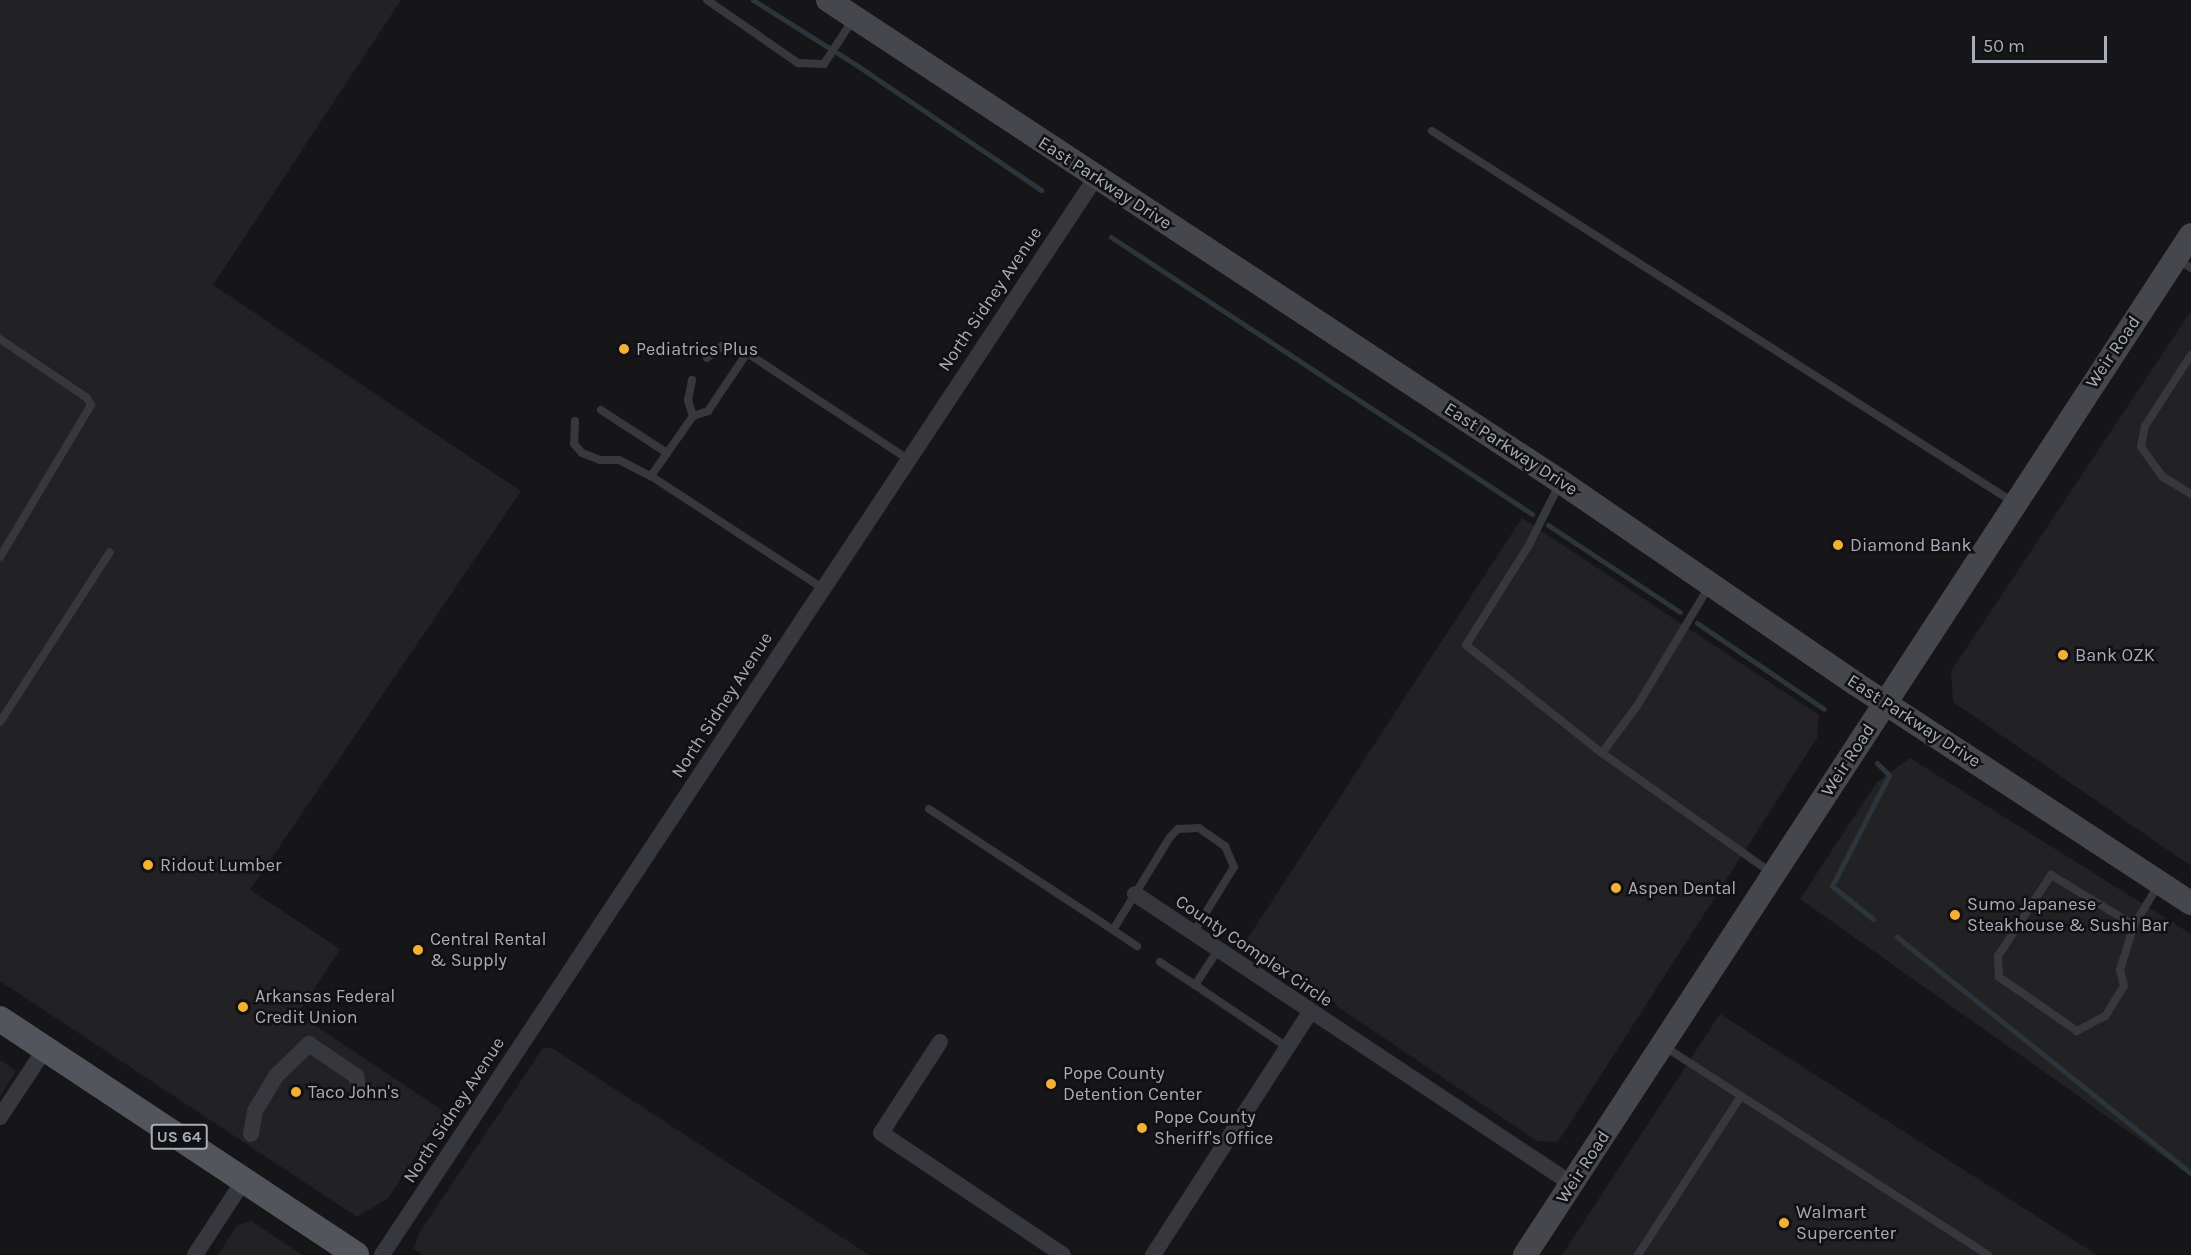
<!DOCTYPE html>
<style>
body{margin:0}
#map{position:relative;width:2191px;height:1255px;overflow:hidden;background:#161618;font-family:Karla,sans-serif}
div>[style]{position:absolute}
.built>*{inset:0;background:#222225}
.stream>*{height:5px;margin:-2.5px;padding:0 2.5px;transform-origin:2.5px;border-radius:2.5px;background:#2c353c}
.service>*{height:8px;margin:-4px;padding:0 4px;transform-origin:4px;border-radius:4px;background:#37383d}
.minor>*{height:16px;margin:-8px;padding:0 8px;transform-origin:8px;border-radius:8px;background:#37383d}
.secondary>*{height:24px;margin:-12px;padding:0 12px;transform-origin:12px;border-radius:12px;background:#45474d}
.primary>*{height:26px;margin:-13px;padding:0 13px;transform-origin:13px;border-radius:13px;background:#53555c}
.dots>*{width:16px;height:16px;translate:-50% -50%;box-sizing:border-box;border:3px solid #111113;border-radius:50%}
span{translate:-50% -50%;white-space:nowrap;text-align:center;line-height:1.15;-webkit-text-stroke:5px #111113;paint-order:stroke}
.shield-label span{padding:2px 4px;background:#111113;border:2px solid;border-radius:4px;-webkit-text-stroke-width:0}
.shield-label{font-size:16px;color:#a8adb8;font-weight:700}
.street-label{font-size:18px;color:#a8adb8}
.poi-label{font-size:18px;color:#a8adb8}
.left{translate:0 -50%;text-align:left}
.scale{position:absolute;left:1972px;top:36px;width:135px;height:27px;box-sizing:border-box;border:3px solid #a8adb8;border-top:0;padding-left:8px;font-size:18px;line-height:21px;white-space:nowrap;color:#a8adb8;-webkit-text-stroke:4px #111113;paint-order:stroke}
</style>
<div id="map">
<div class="built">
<i style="clip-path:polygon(0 0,401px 0,213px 285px,521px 491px,250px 890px,340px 949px,298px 1014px,445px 1112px,388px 1198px,357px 1217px,0 981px)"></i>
<i style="clip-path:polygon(2191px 311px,2191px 866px,1953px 702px,1951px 671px)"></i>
<i style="clip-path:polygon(1522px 518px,1819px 715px,1817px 738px,1558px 1142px,1537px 1141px,1244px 944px)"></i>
<i style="clip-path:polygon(1910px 758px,2191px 934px,2191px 1176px,1800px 899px,1877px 782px)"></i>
<i style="clip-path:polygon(1720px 1014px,2097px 1255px,1562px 1255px)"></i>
<i style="clip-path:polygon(543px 1048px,552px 1048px,869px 1255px,423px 1255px,414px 1249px,419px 1233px)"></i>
<i style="clip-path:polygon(0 1060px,16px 1071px,0 1096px)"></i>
<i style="clip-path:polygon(251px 1221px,302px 1255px,218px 1255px,237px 1225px)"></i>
</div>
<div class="stream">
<i style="left:753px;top:0;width:120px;rotate:32.1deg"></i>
<i style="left:855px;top:64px;width:225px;rotate:34.1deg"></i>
<i style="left:1111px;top:237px;width:504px;rotate:33.34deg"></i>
<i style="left:1548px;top:525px;width:158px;rotate:33.4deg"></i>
<i style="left:1697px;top:623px;width:153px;rotate:34.1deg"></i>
<i style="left:1873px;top:919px;width:53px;rotate:-141.2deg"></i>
<i style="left:1832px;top:886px;width:125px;rotate:-62.8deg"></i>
<i style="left:1889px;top:775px;width:17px;rotate:-135deg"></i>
<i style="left:1897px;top:937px;width:377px;rotate:38.8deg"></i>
</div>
<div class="service">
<i style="left:707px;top:0;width:111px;rotate:34.7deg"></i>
<i style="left:798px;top:63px;width:26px;rotate:2deg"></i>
<i style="left:824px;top:64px;width:55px;rotate:-56.9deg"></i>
<i style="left:1432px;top:131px;width:689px;rotate:32.56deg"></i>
<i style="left:2177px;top:258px;width:17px;rotate:36deg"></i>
<i style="left:0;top:339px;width:105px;rotate:34.1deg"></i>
<i style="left:87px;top:398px;width:8px;rotate:60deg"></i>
<i style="left:91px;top:405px;width:177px;rotate:120.9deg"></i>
<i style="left:2191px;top:355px;width:85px;rotate:122.9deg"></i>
<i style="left:2145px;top:426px;width:21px;rotate:101deg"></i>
<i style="left:2141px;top:447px;width:37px;rotate:54deg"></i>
<i style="left:2163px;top:477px;width:33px;rotate:31deg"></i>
<i style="left:707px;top:358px;width:19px;rotate:-39deg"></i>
<i style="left:722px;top:346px;width:26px;rotate:16deg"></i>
<i style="left:747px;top:353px;width:193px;rotate:33.4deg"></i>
<i style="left:692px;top:380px;width:20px;rotate:101deg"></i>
<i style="left:688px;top:400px;width:17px;rotate:73deg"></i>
<i style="left:693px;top:416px;width:73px;rotate:125deg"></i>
<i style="left:651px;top:476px;width:204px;rotate:33.2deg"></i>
<i style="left:601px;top:410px;width:79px;rotate:33.1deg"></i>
<i style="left:693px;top:416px;width:16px;rotate:-18deg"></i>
<i style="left:708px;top:411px;width:70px;rotate:-56.1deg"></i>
<i style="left:575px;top:421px;width:23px;rotate:92deg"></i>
<i style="left:574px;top:444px;width:12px;rotate:48deg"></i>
<i style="left:582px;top:453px;width:19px;rotate:21deg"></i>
<i style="left:600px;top:460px;width:19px"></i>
<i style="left:619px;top:460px;width:36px;rotate:27deg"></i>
<i style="left:1559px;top:485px;width:67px;rotate:116.6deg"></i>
<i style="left:1529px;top:545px;width:118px;rotate:122.2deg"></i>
<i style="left:1466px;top:645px;width:174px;rotate:38.5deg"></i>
<i style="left:1602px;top:753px;width:209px;rotate:35.3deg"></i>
<i style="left:0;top:722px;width:202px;rotate:-57.1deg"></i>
<i style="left:1602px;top:753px;width:59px;rotate:-53.3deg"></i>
<i style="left:1637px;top:706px;width:141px;rotate:-58.9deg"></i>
<i style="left:929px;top:809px;width:220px;rotate:33.3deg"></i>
<i style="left:1113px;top:930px;width:109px;rotate:-58.5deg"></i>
<i style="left:1170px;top:837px;width:11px;rotate:-45deg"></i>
<i style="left:1178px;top:829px;width:21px;rotate:-3deg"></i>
<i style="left:1199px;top:828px;width:32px;rotate:35deg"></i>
<i style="left:1225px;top:846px;width:23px;rotate:67deg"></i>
<i style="left:1234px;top:867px;width:78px;rotate:121.8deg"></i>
<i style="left:2134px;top:925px;width:47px;rotate:107.3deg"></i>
<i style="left:2120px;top:970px;width:16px;rotate:76deg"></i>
<i style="left:2124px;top:986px;width:36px;rotate:122deg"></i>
<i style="left:2105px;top:1016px;width:32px;rotate:152deg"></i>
<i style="left:2077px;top:1031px;width:95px;rotate:-145.3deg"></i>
<i style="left:1999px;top:977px;width:21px;rotate:-93deg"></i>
<i style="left:1998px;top:956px;width:97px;rotate:-56.8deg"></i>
<i style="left:2051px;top:875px;width:97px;rotate:31.1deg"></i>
<i style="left:2134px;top:925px;width:48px;rotate:-58.6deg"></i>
<i style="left:1113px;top:930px;width:29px;rotate:34deg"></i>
<i style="left:1160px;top:962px;width:42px;rotate:33.3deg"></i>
<i style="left:1195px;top:985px;width:42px;rotate:-56.7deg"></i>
<i style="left:1195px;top:985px;width:111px;rotate:34deg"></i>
<i style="left:1662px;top:1045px;width:388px;rotate:32.8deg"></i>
<i style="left:1638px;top:1255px;width:189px;rotate:-57.1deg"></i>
</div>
<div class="minor">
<i style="left:1135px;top:894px;width:524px;rotate:33.57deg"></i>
<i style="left:940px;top:1042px;width:108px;rotate:123deg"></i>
<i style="left:881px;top:1133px;width:219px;rotate:33.8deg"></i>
<i style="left:0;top:1117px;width:82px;rotate:-56.5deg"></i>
<i style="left:251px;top:1134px;width:23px;rotate:-80deg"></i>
<i style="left:255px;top:1111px;width:41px;rotate:-59deg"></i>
<i style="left:276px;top:1076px;width:46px;rotate:-44.1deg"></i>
<i style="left:309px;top:1044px;width:57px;rotate:34.2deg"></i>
<i style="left:356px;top:1076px;width:9px;rotate:77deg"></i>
<i style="left:195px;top:1255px;width:90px;rotate:-56.8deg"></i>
<i style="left:382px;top:1255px;width:1293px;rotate:-56.48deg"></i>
<i style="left:1153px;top:1255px;width:289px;rotate:-57.1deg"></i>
</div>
<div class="secondary">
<i style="left:828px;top:0;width:877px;rotate:33.33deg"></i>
<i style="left:1561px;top:482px;width:358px;rotate:34.4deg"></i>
<i style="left:1856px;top:684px;width:400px;rotate:33.2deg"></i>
<i style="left:1525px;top:1255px;width:1218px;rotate:-56.86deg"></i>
</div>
<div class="primary">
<i style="left:0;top:1019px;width:427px;rotate:33.5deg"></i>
</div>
<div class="dots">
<i style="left:624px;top:349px;background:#f2b134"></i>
<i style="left:1838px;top:545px;background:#f2b134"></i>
<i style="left:2063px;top:655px;background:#f2b134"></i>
<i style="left:148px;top:865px;background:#f2b134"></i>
<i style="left:1616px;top:888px;background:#f2b134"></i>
<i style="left:1955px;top:915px;background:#f2b134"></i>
<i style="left:418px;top:950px;background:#f2b134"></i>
<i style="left:243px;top:1007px;background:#f2b134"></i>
<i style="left:1051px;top:1084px;background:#f2b134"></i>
<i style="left:296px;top:1092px;background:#f2b134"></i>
<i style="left:1142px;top:1128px;background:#f2b134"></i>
<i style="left:1784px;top:1223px;background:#f2b134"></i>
</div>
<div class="shield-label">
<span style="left:179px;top:1137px">US 64</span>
</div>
<div class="street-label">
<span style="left:1105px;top:183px;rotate:33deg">East Parkway Drive</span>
<span style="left:990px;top:299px;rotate:-56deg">North Sidney Avenue</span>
<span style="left:2113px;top:352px;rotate:-56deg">Weir Road</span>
<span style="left:1511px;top:449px;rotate:33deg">East Parkway Drive</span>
<span style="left:722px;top:705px;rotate:-57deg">North Sidney Avenue</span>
<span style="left:1914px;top:721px;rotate:33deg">East Parkway Drive</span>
<span style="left:1848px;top:760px;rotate:-57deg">Weir Road</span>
<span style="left:1254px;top:951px;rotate:34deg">County Complex Circle</span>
<span style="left:454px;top:1110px;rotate:-57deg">North Sidney Avenue</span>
<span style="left:1583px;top:1167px;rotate:-57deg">Weir Road</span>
</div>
<div class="poi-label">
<span class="left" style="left:636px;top:349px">Pediatrics Plus</span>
<span class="left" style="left:1850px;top:545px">Diamond Bank</span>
<span class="left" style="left:2075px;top:655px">Bank OZK</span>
<span class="left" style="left:160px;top:865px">Ridout Lumber</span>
<span class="left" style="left:1628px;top:888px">Aspen Dental</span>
<span class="left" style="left:1967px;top:915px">Sumo Japanese<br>Steakhouse &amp; Sushi Bar</span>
<span class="left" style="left:430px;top:950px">Central Rental<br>&amp; Supply</span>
<span class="left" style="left:255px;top:1007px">Arkansas Federal<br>Credit Union</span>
<span class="left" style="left:1063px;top:1084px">Pope County<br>Detention Center</span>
<span class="left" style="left:308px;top:1092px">Taco John's</span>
<span class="left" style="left:1154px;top:1128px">Pope County<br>Sheriff's Office</span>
<span class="left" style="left:1796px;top:1223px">Walmart<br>Supercenter</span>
</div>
<div class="scale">50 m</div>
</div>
